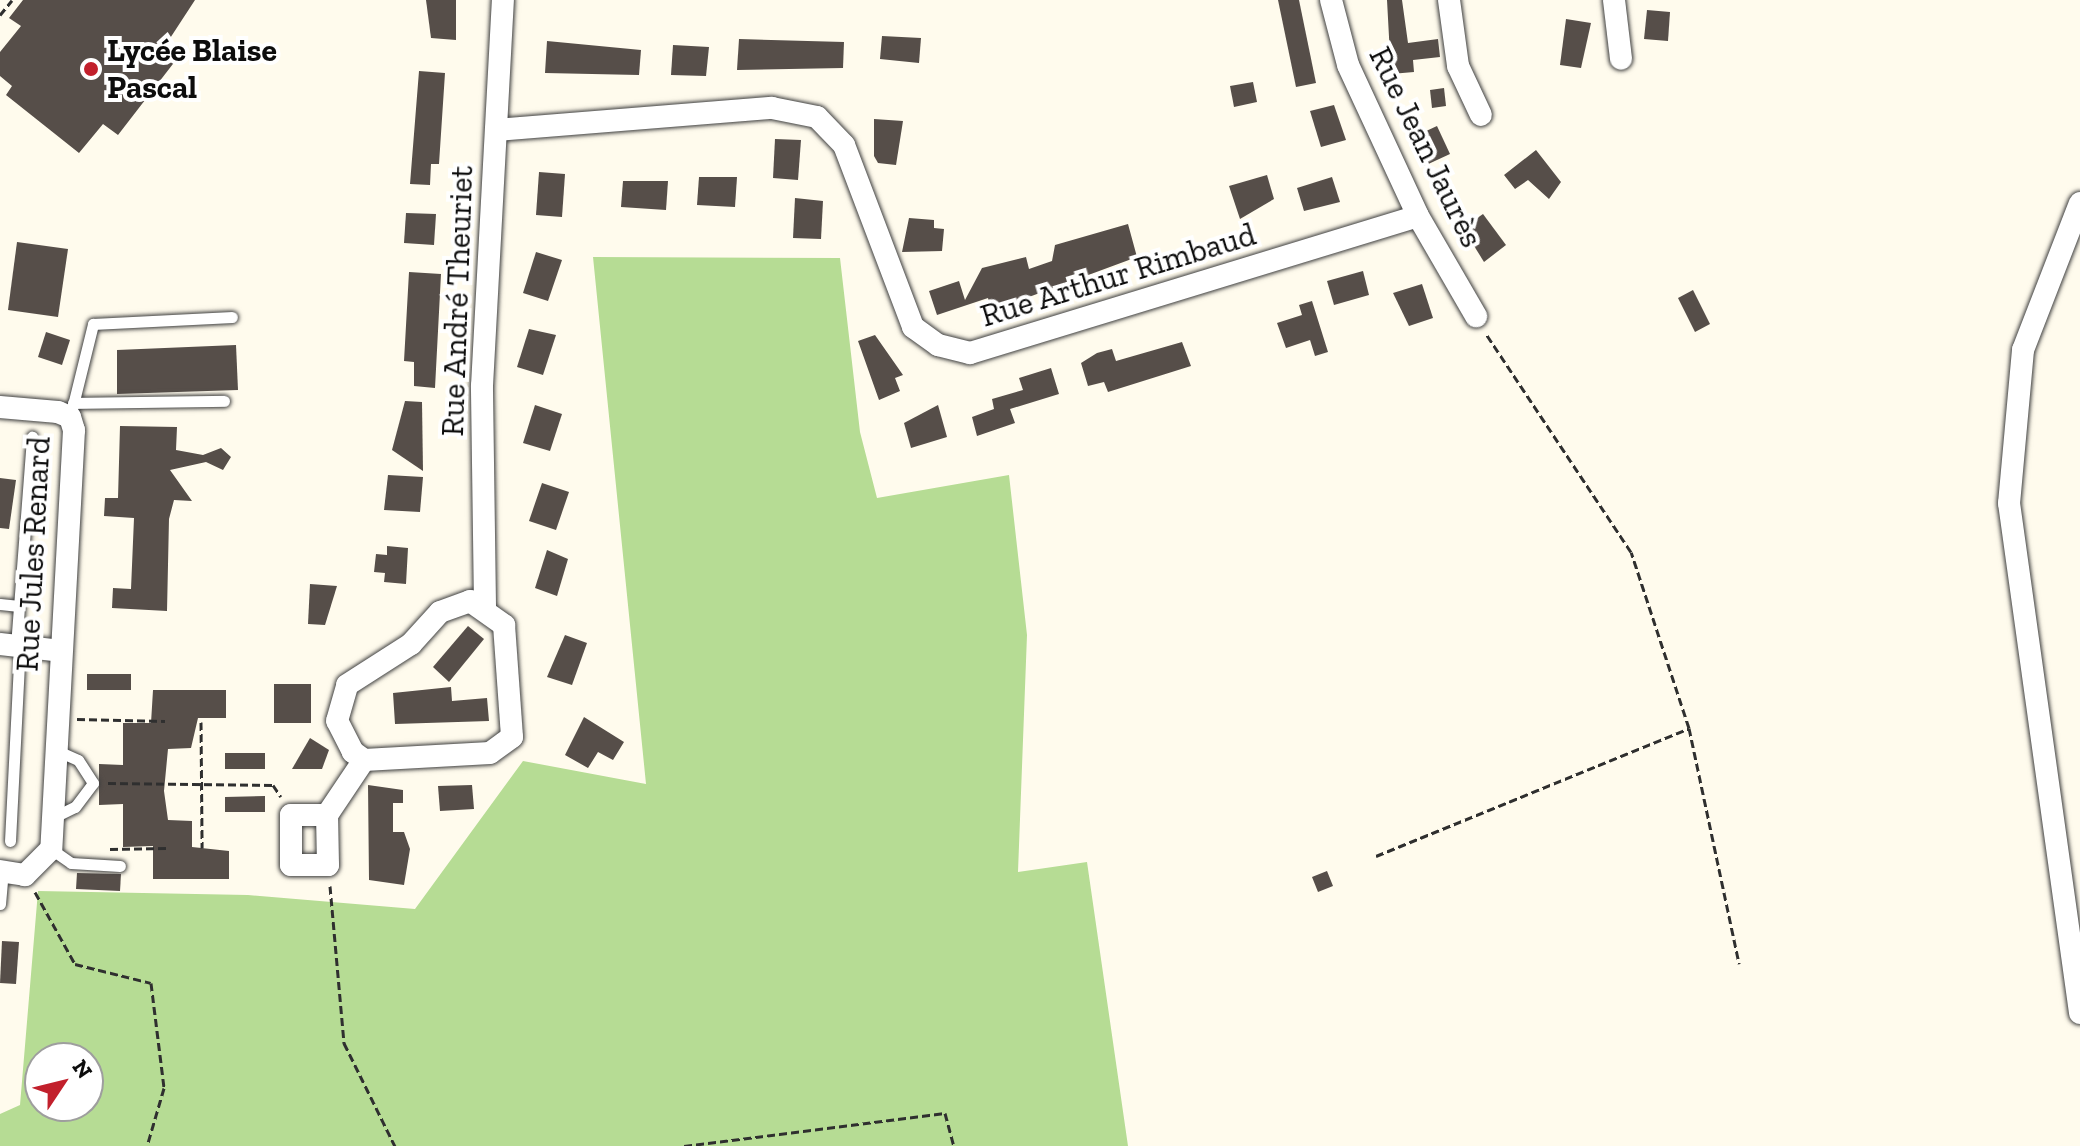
<!DOCTYPE html>
<meta charset="utf-8">
<style>
body{margin:0}
#map{position:relative;width:2080px;height:1146px;overflow:hidden;background:#fffbed;font-family:"Zilla Slab",serif}
div>[style]{position:absolute}
.forest>*{inset:0;background:#b6dc94}
.building>*{inset:0;background:#564e49}
.path>*{height:3px;margin-top:-1.5px;transform-origin:0;background:repeating-linear-gradient(90deg,#2f2f2f 0 8px,transparent 0 12px)}
.roads{filter:drop-shadow(0 0 2px #404040) drop-shadow(0 0 2px #404040)}
.lane>*{height:11px;margin:-5.5px;padding:0 5.5px;transform-origin:5.5px;border-radius:5.5px;background:#fff}
.street>*{height:22px;margin:-11px;padding:0 11px;transform-origin:11px;border-radius:11px;background:#fff}
.dots>*{width:22px;height:22px;translate:-50% -50%;box-sizing:border-box;border:4px solid #fff;border-radius:50%}
span{translate:-50% -50%;white-space:nowrap;text-align:center;line-height:1.15;-webkit-text-stroke:8px #fff;paint-order:stroke}
.poi-label{font-size:32px;color:#0d0d0d;font-weight:700}
.left{translate:0 -50%;text-align:left}
.street-label{font-size:32px;color:#0d0d0d}
.north{position:absolute;left:24px;top:1042px;width:80px;height:80px;box-sizing:border-box;background:#fff;border:2px solid #9e9e9e;border-radius:50%;rotate:55deg;font-size:22px;font-weight:700;line-height:32px;text-align:center;color:#0d0d0d}
.north::after{content:'';display:block;margin:auto;width:28px;height:36px;background:#c2202c;clip-path:polygon(50% 0,100% 100%,50% 72%,0 100%)}
</style>
<div id="map">
<div class="forest">
<i style="clip-path:polygon(evenodd,593px 257px,840px 258px,860px 432px,877px 498px,1009px 475px,1027px 635px,1018px 872px,1087px 862px,1128px 1146px,0 1146px,0 1114px,20px 1105px,38px 891px,248px 895px,415px 909px,523px 761px,646px 784px,593px 257px,40px 1058px,88px 1058px,88px 1106px,40px 1106px,40px 1058px)"></i>
</div>
<div class="building">
<i style="clip-path:polygon(23px 0,195px 0,163px 49px,176px 60px,118px 135px,103px 124px,79px 153px,6px 95px,12px 86px,0 76px,0 52px,21px 26px,9px 18px)"></i>
<i style="clip-path:polygon(426px 0,456px 0,456px 40px,431px 38px)"></i>
<i style="clip-path:polygon(1278px 0,1299px 0,1316px 83px,1296px 87px)"></i>
<i style="clip-path:polygon(1387px 0,1402px 0,1408px 43px,1438px 39px,1440px 57px,1413px 60px,1414px 72px,1391px 74px)"></i>
<i style="clip-path:polygon(1647px 10px,1670px 12px,1668px 41px,1644px 39px)"></i>
<i style="clip-path:polygon(1566px 19px,1591px 23px,1581px 68px,1560px 65px)"></i>
<i style="clip-path:polygon(882px 36px,921px 38px,919px 63px,880px 59px)"></i>
<i style="clip-path:polygon(739px 39px,844px 42px,843px 68px,737px 70px)"></i>
<i style="clip-path:polygon(547px 41px,641px 50px,639px 75px,545px 73px)"></i>
<i style="clip-path:polygon(673px 45px,709px 47px,706px 76px,671px 75px)"></i>
<i style="clip-path:polygon(419px 71px,445px 73px,439px 164px,431px 164px,430px 185px,410px 184px)"></i>
<i style="clip-path:polygon(1253px 82px,1257px 102px,1234px 107px,1230px 86px)"></i>
<i style="clip-path:polygon(1444px 88px,1446px 106px,1432px 108px,1430px 90px)"></i>
<i style="clip-path:polygon(1334px 105px,1346px 140px,1321px 147px,1310px 111px)"></i>
<i style="clip-path:polygon(874px 119px,903px 121px,896px 165px,878px 163px,874px 156px)"></i>
<i style="clip-path:polygon(1437px 126px,1450px 154px,1424px 166px,1411px 138px)"></i>
<i style="clip-path:polygon(775px 139px,801px 140px,798px 180px,773px 178px)"></i>
<i style="clip-path:polygon(1536px 150px,1561px 182px,1549px 199px,1528px 180px,1515px 189px,1504px 175px)"></i>
<i style="clip-path:polygon(539px 172px,565px 174px,562px 217px,536px 215px)"></i>
<i style="clip-path:polygon(1267px 175px,1274px 199px,1240px 219px,1229px 186px)"></i>
<i style="clip-path:polygon(699px 177px,737px 177px,735px 207px,697px 205px)"></i>
<i style="clip-path:polygon(1332px 177px,1340px 202px,1304px 211px,1297px 188px)"></i>
<i style="clip-path:polygon(623px 181px,668px 181px,666px 210px,621px 207px)"></i>
<i style="clip-path:polygon(795px 198px,823px 201px,821px 239px,793px 238px)"></i>
<i style="clip-path:polygon(406px 213px,436px 214px,434px 245px,404px 243px)"></i>
<i style="clip-path:polygon(1483px 214px,1506px 245px,1484px 262px,1463px 228px)"></i>
<i style="clip-path:polygon(909px 218px,934px 220px,934px 228px,944px 229px,942px 251px,902px 252px)"></i>
<i style="clip-path:polygon(1128px 224px,1137px 257px,1007px 305px,990px 307px,988px 298px,937px 315px,929px 291px,959px 281px,965px 300px,982px 268px,1026px 257px,1029px 269px,1052px 261px,1055px 245px)"></i>
<i style="clip-path:polygon(17px 242px,68px 249px,58px 317px,8px 310px)"></i>
<i style="clip-path:polygon(536px 252px,562px 260px,548px 301px,523px 293px)"></i>
<i style="clip-path:polygon(1363px 271px,1369px 295px,1334px 305px,1327px 281px)"></i>
<i style="clip-path:polygon(409px 272px,441px 274px,435px 388px,414px 386px,414px 362px,404px 361px)"></i>
<i style="clip-path:polygon(1422px 284px,1433px 318px,1409px 326px,1393px 293px)"></i>
<i style="clip-path:polygon(1693px 290px,1710px 324px,1695px 332px,1678px 298px)"></i>
<i style="clip-path:polygon(1312px 301px,1328px 352px,1315px 356px,1310px 340px,1286px 348px,1277px 323px,1302px 315px,1299px 305px)"></i>
<i style="clip-path:polygon(529px 329px,556px 335px,543px 375px,517px 367px)"></i>
<i style="clip-path:polygon(46px 332px,70px 340px,62px 365px,38px 357px)"></i>
<i style="clip-path:polygon(875px 335px,903px 375px,895px 378px,900px 391px,879px 400px,858px 341px)"></i>
<i style="clip-path:polygon(1182px 342px,1191px 366px,1108px 392px,1104px 382px,1088px 386px,1081px 363px,1097px 353px,1112px 349px,1116px 361px)"></i>
<i style="clip-path:polygon(236px 345px,238px 390px,117px 394px,117px 350px)"></i>
<i style="clip-path:polygon(1051px 368px,1059px 394px,1010px 409px,1015px 423px,977px 436px,972px 417px,994px 409px,992px 399px,1023px 390px,1019px 378px)"></i>
<i style="clip-path:polygon(405px 401px,422px 402px,423px 471px,392px 450px)"></i>
<i style="clip-path:polygon(535px 405px,562px 414px,550px 451px,523px 443px)"></i>
<i style="clip-path:polygon(938px 405px,947px 437px,911px 448px,904px 423px)"></i>
<i style="clip-path:polygon(120px 426px,177px 427px,176px 450px,203px 455px,221px 448px,231px 457px,223px 470px,206px 462px,170px 470px,192px 501px,174px 500px,169px 519px,167px 611px,112px 608px,113px 588px,131px 589px,134px 518px,104px 516px,105px 498px,118px 498px)"></i>
<i style="clip-path:polygon(388px 475px,423px 477px,420px 512px,384px 510px)"></i>
<i style="clip-path:polygon(0 478px,16px 480px,9px 529px,0 528px)"></i>
<i style="clip-path:polygon(542px 483px,569px 492px,556px 530px,529px 521px)"></i>
<i style="clip-path:polygon(387px 546px,408px 548px,406px 584px,384px 582px,385px 573px,374px 572px,376px 554px,387px 555px)"></i>
<i style="clip-path:polygon(547px 550px,568px 559px,557px 596px,535px 588px)"></i>
<i style="clip-path:polygon(310px 584px,337px 586px,325px 625px,308px 624px)"></i>
<i style="clip-path:polygon(468px 626px,484px 639px,449px 682px,433px 667px)"></i>
<i style="clip-path:polygon(565px 635px,587px 643px,572px 685px,547px 677px)"></i>
<i style="clip-path:polygon(87px 674px,131px 674px,131px 690px,87px 690px)"></i>
<i style="clip-path:polygon(274px 684px,311px 684px,311px 723px,274px 723px)"></i>
<i style="clip-path:polygon(451px 687px,452px 701px,487px 698px,489px 721px,395px 724px,393px 693px)"></i>
<i style="clip-path:polygon(153px 690px,226px 690px,226px 718px,198px 718px,191px 748px,168px 749px,164px 791px,168px 820px,192px 821px,192px 847px,229px 851px,229px 879px,153px 879px,153px 846px,123px 847px,123px 804px,99px 805px,99px 764px,123px 765px,123px 723px,151px 723px)"></i>
<i style="clip-path:polygon(584px 717px,624px 742px,613px 760px,598px 752px,588px 768px,565px 755px)"></i>
<i style="clip-path:polygon(310px 738px,329px 750px,322px 769px,292px 769px)"></i>
<i style="clip-path:polygon(225px 753px,265px 753px,265px 769px,225px 769px)"></i>
<i style="clip-path:polygon(368px 785px,403px 790px,403px 803px,393px 803px,393px 832px,404px 832px,410px 849px,404px 885px,369px 880px)"></i>
<i style="clip-path:polygon(472px 785px,474px 809px,440px 811px,438px 786px)"></i>
<i style="clip-path:polygon(265px 796px,265px 812px,225px 812px,225px 797px)"></i>
<i style="clip-path:polygon(1327px 871px,1333px 886px,1318px 892px,1312px 877px)"></i>
<i style="clip-path:polygon(77px 873px,121px 874px,120px 891px,76px 889px)"></i>
<i style="clip-path:polygon(2px 941px,19px 942px,16px 984px,0 983px)"></i>
</div>
<div class="path">
<i style="left:0;top:15px;width:19px;rotate:-51deg"></i>
<i style="left:77px;top:719px;width:88px;rotate:1.3deg"></i>
<i style="left:201px;top:722px;width:126px;rotate:89.5deg"></i>
<i style="left:1689px;top:728px;width:241px;rotate:78deg"></i>
<i style="left:108px;top:783px;width:165px;rotate:0.7deg"></i>
<i style="left:273px;top:785px;width:14px;rotate:56deg"></i>
<i style="left:110px;top:849px;width:56px;rotate:-1deg"></i>
<i style="left:1376px;top:856px;width:338px;rotate:-22.2deg"></i>
<i style="left:1689px;top:728px;width:185px;rotate:-108.2deg"></i>
<i style="left:1631px;top:552px;width:262px;rotate:-123.6deg"></i>
<i style="left:330px;top:886px;width:158px;rotate:84.9deg"></i>
<i style="left:344px;top:1043px;width:115px;rotate:63.7deg"></i>
<i style="left:35px;top:892px;width:82px;rotate:60.9deg"></i>
<i style="left:75px;top:964px;width:78px;rotate:14deg"></i>
<i style="left:151px;top:983px;width:106px;rotate:82.9deg"></i>
<i style="left:164px;top:1088px;width:60px;rotate:106.3deg"></i>
<i style="left:684px;top:1146px;width:263px;rotate:-7.2deg"></i>
<i style="left:945px;top:1113px;width:34px;rotate:75deg"></i>
</div>
<div class="roads">
<div class="lane">
<i style="left:73px;top:403px;width:151px;rotate:-0.8deg"></i>
<i style="left:70px;top:417px;width:96px;rotate:-76.1deg"></i>
<i style="left:93px;top:324px;width:139px;rotate:-2.9deg"></i>
<i style="left:0;top:604px;width:19px;rotate:6deg"></i>
<i style="left:16px;top:646px;width:210px;rotate:-85.6deg"></i>
<i style="left:52px;top:818px;width:25px;rotate:-26deg"></i>
<i style="left:75px;top:807px;width:30px;rotate:-53deg"></i>
<i style="left:93px;top:783px;width:27px;rotate:-123deg"></i>
<i style="left:78px;top:760px;width:24px;rotate:-156deg"></i>
<i style="left:10px;top:841px;width:195px;rotate:-87.1deg"></i>
<i style="left:51px;top:849px;width:24px;rotate:35deg"></i>
<i style="left:71px;top:863px;width:49px;rotate:3.5deg"></i>
<i style="left:0;top:904px;width:32px;rotate:-85deg"></i>
</div>
<div class="street">
<i style="left:1331px;top:0;width:67px;rotate:75.3deg"></i>
<i style="left:1348px;top:65px;width:166px;rotate:65.1deg"></i>
<i style="left:1418px;top:216px;width:116px;rotate:59.9deg"></i>
<i style="left:1449px;top:0;width:67px;rotate:82.2deg"></i>
<i style="left:1458px;top:66px;width:54px;rotate:64.9deg"></i>
<i style="left:1614px;top:0;width:59px;rotate:83.2deg"></i>
<i style="left:496px;top:130px;width:277px;rotate:-4.6deg"></i>
<i style="left:772px;top:108px;width:46px;rotate:11.3deg"></i>
<i style="left:817px;top:117px;width:39px;rotate:46deg"></i>
<i style="left:844px;top:145px;width:195px;rotate:69.2deg"></i>
<i style="left:913px;top:327px;width:31px;rotate:36deg"></i>
<i style="left:938px;top:345px;width:33px;rotate:14deg"></i>
<i style="left:970px;top:353px;width:468px;rotate:-17deg"></i>
<i style="left:2080px;top:203px;width:158px;rotate:111.2deg"></i>
<i style="left:2023px;top:350px;width:154px;rotate:95.2deg"></i>
<i style="left:2009px;top:503px;width:515px;rotate:82.07deg"></i>
<i style="left:0;top:407px;width:58px;rotate:4.9deg"></i>
<i style="left:58px;top:412px;width:13px;rotate:23deg"></i>
<i style="left:70px;top:417px;width:14px;rotate:73deg"></i>
<i style="left:74px;top:430px;width:420px;rotate:93.1deg"></i>
<i style="left:51px;top:849px;width:37px;rotate:135deg"></i>
<i style="left:25px;top:875px;width:25px;rotate:-171deg"></i>
<i style="left:470px;top:601px;width:42px;rotate:35.2deg"></i>
<i style="left:504px;top:625px;width:112px;rotate:85.9deg"></i>
<i style="left:512px;top:737px;width:27px;rotate:144deg"></i>
<i style="left:490px;top:753px;width:126px;rotate:176.8deg"></i>
<i style="left:364px;top:760px;width:14px;rotate:-144deg"></i>
<i style="left:353px;top:752px;width:35px;rotate:-117deg"></i>
<i style="left:337px;top:721px;width:37px;rotate:-74deg"></i>
<i style="left:347px;top:685px;width:76px;rotate:-32.6deg"></i>
<i style="left:411px;top:644px;width:43px;rotate:-47.8deg"></i>
<i style="left:440px;top:612px;width:32px;rotate:-20deg"></i>
<i style="left:485px;top:606px;width:220px;rotate:-90.8deg"></i>
<i style="left:482px;top:386px;width:387px;rotate:-86.9deg"></i>
<i style="left:0;top:644px;width:61px;rotate:6.5deg"></i>
<i style="left:327px;top:815px;width:36px;rotate:180deg"></i>
<i style="left:291px;top:815px;width:50px;rotate:90deg"></i>
<i style="left:291px;top:865px;width:37px"></i>
<i style="left:328px;top:865px;width:50px;rotate:-91.1deg"></i>
<i style="left:327px;top:815px;width:66px;rotate:-56.1deg"></i>
</div>
</div>
<div class="dots">
<i style="left:91px;top:69px;background:#c2202c"></i>
</div>
<div class="poi-label">
<span class="left" style="left:107px;top:69px">Lycée Blaise<br>Pascal</span>
</div>
<div class="street-label">
<span style="left:1426px;top:147px;rotate:64deg">Rue Jean Jaurès</span>
<span style="left:1118px;top:275px;rotate:-17deg">Rue Arthur Rimbaud</span>
<span style="left:457px;top:301px;rotate:-88deg">Rue André Theuriet</span>
<span style="left:33px;top:554px;rotate:-87deg">Rue Jules Renard</span>
</div>
<div class="north">N</div>
</div>
